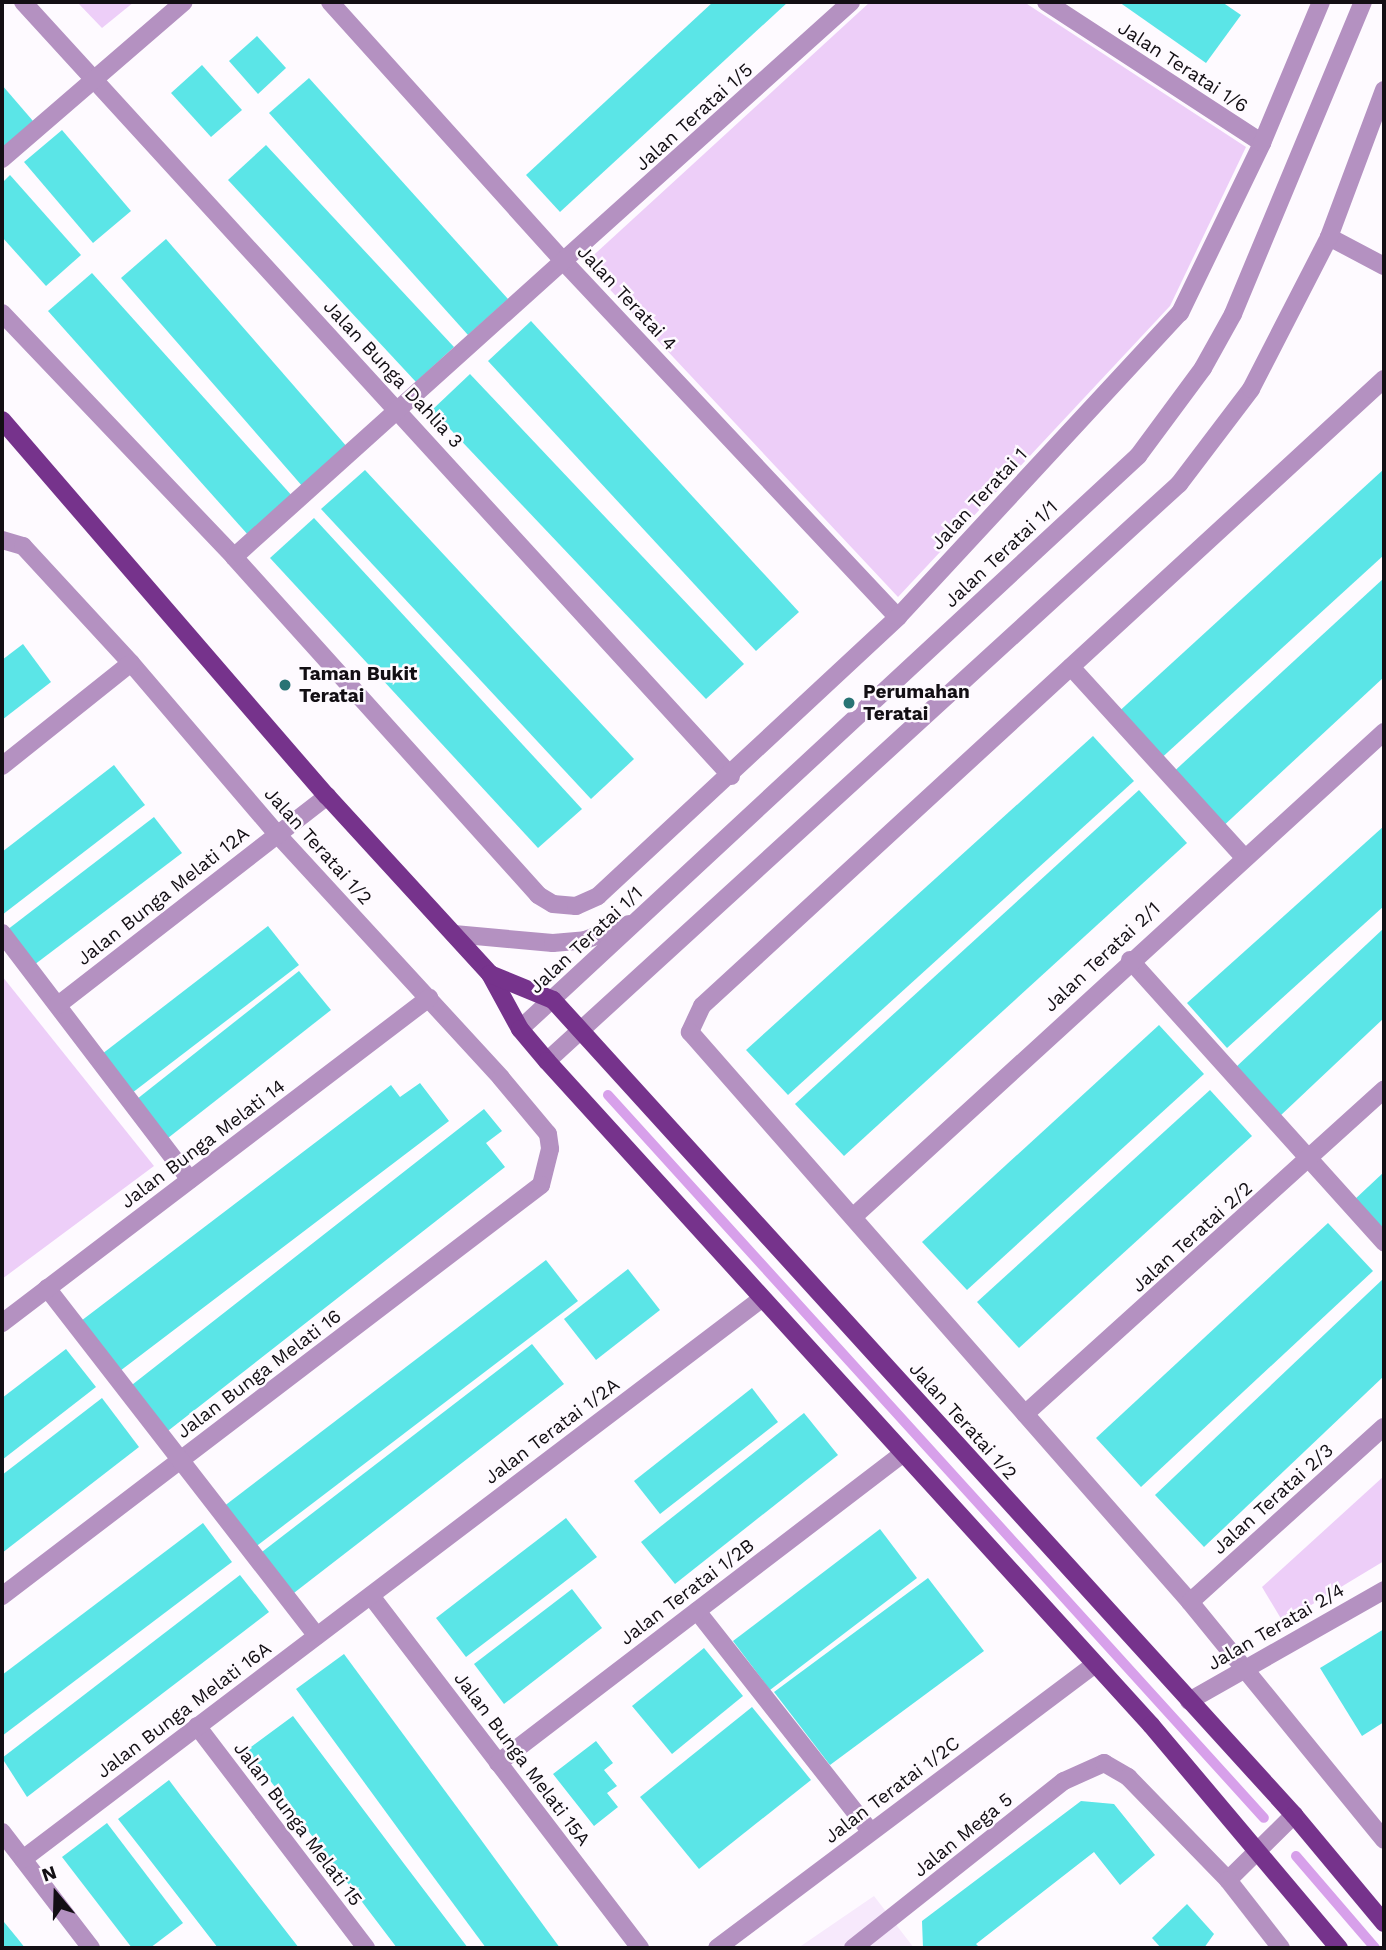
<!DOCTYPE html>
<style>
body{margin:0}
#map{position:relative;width:1386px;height:1950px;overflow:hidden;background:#fefaff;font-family:"Work Sans",sans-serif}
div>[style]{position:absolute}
.built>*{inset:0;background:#f7e9fc}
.green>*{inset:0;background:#edcef8}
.stream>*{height:10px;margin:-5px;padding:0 5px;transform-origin:5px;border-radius:5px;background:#d7a0ea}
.building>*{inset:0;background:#5be5e7}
.minor>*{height:18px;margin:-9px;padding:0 9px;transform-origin:9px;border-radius:9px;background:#b491c1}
.major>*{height:18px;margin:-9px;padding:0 9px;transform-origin:9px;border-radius:9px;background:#76338c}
.dots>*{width:19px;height:19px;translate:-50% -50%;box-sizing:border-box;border:4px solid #fefaff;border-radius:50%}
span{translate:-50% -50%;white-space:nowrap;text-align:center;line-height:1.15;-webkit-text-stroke:5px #fefaff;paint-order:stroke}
.street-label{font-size:19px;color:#130f14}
.poi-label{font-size:19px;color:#130f14;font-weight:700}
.left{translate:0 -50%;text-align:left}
.frame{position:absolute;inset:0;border:4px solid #130f14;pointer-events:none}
.north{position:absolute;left:21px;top:1859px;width:70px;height:70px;-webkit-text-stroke:5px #fefaff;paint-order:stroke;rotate:341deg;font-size:19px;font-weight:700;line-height:28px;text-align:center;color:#130f14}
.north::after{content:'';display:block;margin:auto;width:24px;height:32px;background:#130f14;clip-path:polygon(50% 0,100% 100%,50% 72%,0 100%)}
</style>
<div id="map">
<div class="built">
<i style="clip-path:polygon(874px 1896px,914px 1948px,798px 1948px)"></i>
</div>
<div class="green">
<i style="clip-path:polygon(77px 2px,134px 2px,102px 28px)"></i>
<i style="clip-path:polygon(870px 2px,1024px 2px,1246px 147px,1170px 306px,898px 597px,585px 263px)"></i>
<i style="clip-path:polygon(2px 976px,154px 1166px,2px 1279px)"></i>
<i style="clip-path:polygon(1384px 1476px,1384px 1561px,1283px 1622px,1262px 1587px)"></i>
</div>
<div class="stream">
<i style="left:608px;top:1095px;width:976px;rotate:47.78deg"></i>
<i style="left:1296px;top:1856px;width:121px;rotate:49.3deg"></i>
</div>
<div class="building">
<i style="clip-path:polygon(713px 2px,788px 2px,560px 212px,526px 175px)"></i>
<i style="clip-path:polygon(1119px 2px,1222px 2px,1241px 15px,1206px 63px)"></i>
<i style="clip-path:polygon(257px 36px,286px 68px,258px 94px,229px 61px)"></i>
<i style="clip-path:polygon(202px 65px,242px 110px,211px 137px,171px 93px)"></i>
<i style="clip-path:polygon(309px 78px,508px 299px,468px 335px,269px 113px)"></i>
<i style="clip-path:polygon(2px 85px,33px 121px,2px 149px)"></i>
<i style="clip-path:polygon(62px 130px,131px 211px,93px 243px,24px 162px)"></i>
<i style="clip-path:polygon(266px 145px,454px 347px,416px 382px,228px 180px)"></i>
<i style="clip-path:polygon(10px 175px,81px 255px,46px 286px,2px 237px,2px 183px)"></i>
<i style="clip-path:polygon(166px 239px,348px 448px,303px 487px,121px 278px)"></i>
<i style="clip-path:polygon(92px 273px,293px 497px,249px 536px,48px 311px)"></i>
<i style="clip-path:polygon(531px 321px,799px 612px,756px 651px,488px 361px)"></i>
<i style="clip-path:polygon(470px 374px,744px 664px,706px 699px,432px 410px)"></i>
<i style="clip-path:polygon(1384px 469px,1384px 555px,1157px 762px,1114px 716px)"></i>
<i style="clip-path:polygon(365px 470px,634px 759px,591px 799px,321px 509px)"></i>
<i style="clip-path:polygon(314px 518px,582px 809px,538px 848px,270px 558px)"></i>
<i style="clip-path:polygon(1384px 578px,1384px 677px,1219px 830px,1169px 776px)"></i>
<i style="clip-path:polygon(23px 644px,51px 682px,2px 720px,2px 660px)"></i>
<i style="clip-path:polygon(1093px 736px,1134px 781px,788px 1095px,746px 1050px)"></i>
<i style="clip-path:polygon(114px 765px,145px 805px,2px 915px,2px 852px)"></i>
<i style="clip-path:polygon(1139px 790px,1187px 843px,844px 1156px,795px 1104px)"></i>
<i style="clip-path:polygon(154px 817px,182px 853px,34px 965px,7px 930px)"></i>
<i style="clip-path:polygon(1384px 826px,1384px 906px,1227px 1048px,1187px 1003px)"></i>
<i style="clip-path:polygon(268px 926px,299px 965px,132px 1093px,102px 1054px)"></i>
<i style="clip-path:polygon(1384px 928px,1384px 1018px,1280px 1116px,1235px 1068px)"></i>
<i style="clip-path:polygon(299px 971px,331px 1010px,168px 1138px,137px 1099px)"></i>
<i style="clip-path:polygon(1159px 1025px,1204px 1074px,967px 1290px,922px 1242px)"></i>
<i style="clip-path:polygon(420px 1083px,449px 1121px,116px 1374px,77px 1324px,391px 1085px,400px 1097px)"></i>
<i style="clip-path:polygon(1210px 1090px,1252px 1136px,1019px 1348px,977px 1302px)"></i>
<i style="clip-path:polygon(484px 1109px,502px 1131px,486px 1143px,505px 1167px,164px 1434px,128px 1388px)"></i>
<i style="clip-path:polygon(1384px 1172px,1384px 1234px,1353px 1201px)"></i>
<i style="clip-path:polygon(1328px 1223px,1373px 1271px,1141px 1487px,1096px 1438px)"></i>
<i style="clip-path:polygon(546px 1260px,578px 1301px,254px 1548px,223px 1507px)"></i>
<i style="clip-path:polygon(628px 1269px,660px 1310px,596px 1360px,564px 1319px)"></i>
<i style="clip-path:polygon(1384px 1278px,1384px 1376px,1204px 1547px,1155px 1495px)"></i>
<i style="clip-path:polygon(532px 1344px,564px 1384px,290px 1596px,258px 1555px)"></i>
<i style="clip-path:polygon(66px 1349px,96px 1387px,2px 1460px,2px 1398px)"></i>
<i style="clip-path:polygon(752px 1388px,778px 1422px,660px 1514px,634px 1481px)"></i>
<i style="clip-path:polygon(102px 1398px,139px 1447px,2px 1553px,2px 1475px)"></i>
<i style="clip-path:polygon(804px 1413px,838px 1455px,675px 1584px,641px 1542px)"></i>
<i style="clip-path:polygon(566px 1518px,597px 1557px,466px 1657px,436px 1618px)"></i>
<i style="clip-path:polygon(203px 1523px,232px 1562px,2px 1736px,2px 1675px)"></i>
<i style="clip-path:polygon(880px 1529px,917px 1578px,770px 1690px,733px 1641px)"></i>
<i style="clip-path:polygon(240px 1575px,269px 1612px,27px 1797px,2px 1758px)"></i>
<i style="clip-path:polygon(928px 1578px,984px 1651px,830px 1765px,774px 1692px)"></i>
<i style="clip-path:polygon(572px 1589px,602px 1628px,504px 1704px,474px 1664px)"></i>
<i style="clip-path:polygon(1384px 1629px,1384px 1722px,1362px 1736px,1320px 1668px)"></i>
<i style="clip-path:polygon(704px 1648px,743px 1696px,672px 1754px,632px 1706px)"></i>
<i style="clip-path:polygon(344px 1654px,479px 1837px,560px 1948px,486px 1948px,418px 1856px,296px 1689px)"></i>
<i style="clip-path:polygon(752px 1707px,811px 1780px,699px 1869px,640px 1797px)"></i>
<i style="clip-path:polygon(293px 1716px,405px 1865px,468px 1948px,397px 1948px,334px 1865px,247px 1750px)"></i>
<i style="clip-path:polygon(596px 1741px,613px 1763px,604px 1770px,617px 1786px,607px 1793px,618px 1807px,594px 1826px,553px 1774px)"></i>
<i style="clip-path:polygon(169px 1780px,181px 1796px,299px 1948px,218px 1948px,143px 1851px,118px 1819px)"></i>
<i style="clip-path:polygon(1081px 1801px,1114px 1804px,1155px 1855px,1120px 1885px,1094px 1852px,976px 1944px,980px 1948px,923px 1948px,922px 1921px)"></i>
<i style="clip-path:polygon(107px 1823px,183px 1923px,150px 1948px,132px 1948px,62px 1857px)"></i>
<i style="clip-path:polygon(1187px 1904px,1214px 1934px,1204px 1948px,1161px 1948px,1152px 1938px)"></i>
<i style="clip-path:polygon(4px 1922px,18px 1939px,25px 1948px,2px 1948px)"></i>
</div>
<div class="minor">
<i style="left:23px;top:2px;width:1049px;rotate:47.55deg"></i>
<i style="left:330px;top:2px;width:351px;rotate:48deg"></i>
<i style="left:565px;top:263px;width:486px;rotate:46.8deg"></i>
<i style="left:1046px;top:2px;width:258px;rotate:33.1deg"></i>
<i style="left:2px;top:159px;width:240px;rotate:-40.8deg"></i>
<i style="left:1329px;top:237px;width:62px;rotate:27.8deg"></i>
<i style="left:2px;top:313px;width:337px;rotate:46.4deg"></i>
<i style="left:234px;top:557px;width:455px;rotate:48deg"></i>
<i style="left:538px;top:895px;width:17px;rotate:31deg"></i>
<i style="left:553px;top:904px;width:23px;rotate:5deg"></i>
<i style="left:576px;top:906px;width:24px;rotate:-24deg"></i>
<i style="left:598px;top:896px;width:410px;rotate:-42.9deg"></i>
<i style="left:898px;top:617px;width:415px;rotate:-47.2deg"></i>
<i style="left:1180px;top:313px;width:189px;rotate:-64.2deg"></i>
<i style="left:1262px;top:143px;width:153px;rotate:-67.3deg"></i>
<i style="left:1384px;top:379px;width:926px;rotate:137.41deg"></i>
<i style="left:702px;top:1006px;width:29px;rotate:115deg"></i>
<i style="left:690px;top:1032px;width:758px;rotate:48.74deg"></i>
<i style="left:1190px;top:1602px;width:307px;rotate:50.8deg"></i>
<i style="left:2px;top:540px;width:22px;rotate:16deg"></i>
<i style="left:23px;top:546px;width:159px;rotate:47.3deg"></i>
<i style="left:131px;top:663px;width:225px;rotate:49.5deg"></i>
<i style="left:277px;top:834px;width:331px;rotate:47.4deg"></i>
<i style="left:501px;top:1078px;width:73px;rotate:50deg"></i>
<i style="left:548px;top:1134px;width:15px;rotate:82deg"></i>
<i style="left:550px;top:1149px;width:37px;rotate:104deg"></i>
<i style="left:541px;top:1185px;width:678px;rotate:142.67deg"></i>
<i style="left:234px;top:557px;width:830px;rotate:-41.97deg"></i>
<i style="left:1071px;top:667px;width:256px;rotate:47.7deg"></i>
<i style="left:2px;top:766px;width:165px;rotate:-38.6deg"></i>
<i style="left:2px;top:933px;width:310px;rotate:52.7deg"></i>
<i style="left:454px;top:934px;width:99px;rotate:5.2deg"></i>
<i style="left:553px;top:943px;width:32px;rotate:-5deg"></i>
<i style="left:585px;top:940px;width:47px;rotate:-20deg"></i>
<i style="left:1130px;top:960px;width:380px;rotate:48deg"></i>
<i style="left:58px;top:1005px;width:341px;rotate:-37.8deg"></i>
<i style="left:520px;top:1029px;width:843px;rotate:-42.84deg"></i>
<i style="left:1138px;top:456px;width:109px;rotate:-53.5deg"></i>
<i style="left:1203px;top:368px;width:62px;rotate:-60.9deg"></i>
<i style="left:1233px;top:314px;width:338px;rotate:-67.4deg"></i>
<i style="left:547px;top:1061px;width:856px;rotate:-42.4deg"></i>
<i style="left:1179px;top:484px;width:119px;rotate:-52.8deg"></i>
<i style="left:1251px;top:389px;width:171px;rotate:-62.8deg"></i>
<i style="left:1329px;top:237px;width:157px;rotate:-69.5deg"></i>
<i style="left:853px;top:1217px;width:719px;rotate:-42.41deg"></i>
<i style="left:47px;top:1288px;width:440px;rotate:52.2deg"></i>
<i style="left:2px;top:1323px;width:537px;rotate:-37.28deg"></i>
<i style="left:1025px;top:1414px;width:484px;rotate:-42.1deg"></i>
<i style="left:371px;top:1596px;width:443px;rotate:52.6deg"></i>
<i style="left:1190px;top:1602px;width:261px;rotate:-42.1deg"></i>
<i style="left:697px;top:1611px;width:281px;rotate:51.8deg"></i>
<i style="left:1189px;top:1701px;width:224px;rotate:-29.6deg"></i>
<i style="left:197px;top:1726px;width:279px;rotate:52.7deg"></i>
<i style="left:498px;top:1763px;width:507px;rotate:-37.39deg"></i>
<i style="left:2px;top:1832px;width:146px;rotate:52.5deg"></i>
<i style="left:23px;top:1859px;width:925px;rotate:-37.18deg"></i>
<i style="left:1228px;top:1880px;width:93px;rotate:-44.6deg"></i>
<i style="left:717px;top:1948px;width:469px;rotate:-36.9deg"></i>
<i style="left:853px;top:1948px;width:269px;rotate:-38.4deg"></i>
<i style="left:1064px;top:1781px;width:44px;rotate:-24.2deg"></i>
<i style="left:1104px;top:1763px;width:28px;rotate:30deg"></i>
<i style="left:1128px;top:1777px;width:144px;rotate:45.8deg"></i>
<i style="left:1228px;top:1880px;width:86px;rotate:52.1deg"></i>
</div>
<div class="major">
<i style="left:2px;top:420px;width:497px;rotate:49.2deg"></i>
<i style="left:327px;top:796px;width:241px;rotate:47.5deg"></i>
<i style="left:490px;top:974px;width:63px;rotate:61.4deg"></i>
<i style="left:520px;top:1029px;width:42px;rotate:49.8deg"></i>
<i style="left:547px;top:1061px;width:898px;rotate:47.71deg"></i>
<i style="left:1151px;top:1725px;width:292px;rotate:49.9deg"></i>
<i style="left:490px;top:974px;width:68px;rotate:22.4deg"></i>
<i style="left:553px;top:1000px;width:1102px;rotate:47.72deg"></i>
<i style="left:1294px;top:1815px;width:141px;rotate:50.2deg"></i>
</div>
<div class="dots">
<i style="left:285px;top:685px;background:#287374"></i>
<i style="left:849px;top:703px;background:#287374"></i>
</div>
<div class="street-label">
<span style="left:1183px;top:67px;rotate:33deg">Jalan Teratai 1/6</span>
<span style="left:694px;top:117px;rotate:-42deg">Jalan Teratai 1/5</span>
<span style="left:627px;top:298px;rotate:47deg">Jalan Teratai 4</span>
<span style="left:393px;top:374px;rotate:47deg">Jalan Bunga Dahlia 3</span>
<span style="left:979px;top:499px;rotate:-47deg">Jalan Teratai 1</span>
<span style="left:1001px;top:554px;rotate:-43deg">Jalan Teratai 1/1</span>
<span style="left:318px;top:846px;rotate:48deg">Jalan Teratai 1/2</span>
<span style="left:163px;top:896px;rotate:-38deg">Jalan Bunga Melati 12A</span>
<span style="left:586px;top:940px;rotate:-43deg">Jalan Teratai 1/1</span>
<span style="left:1102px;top:957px;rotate:-43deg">Jalan Teratai 2/1</span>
<span style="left:203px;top:1144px;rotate:-37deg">Jalan Bunga Melati 14</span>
<span style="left:1192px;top:1237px;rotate:-42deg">Jalan Teratai 2/2</span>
<span style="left:259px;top:1374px;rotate:-37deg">Jalan Bunga Melati 16</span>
<span style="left:963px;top:1421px;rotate:48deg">Jalan Teratai 1/2</span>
<span style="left:552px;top:1431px;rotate:-37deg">Jalan Teratai 1/2A</span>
<span style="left:1273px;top:1499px;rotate:-42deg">Jalan Teratai 2/3</span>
<span style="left:687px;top:1592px;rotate:-37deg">Jalan Teratai 1/2B</span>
<span style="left:1276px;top:1627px;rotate:-30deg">Jalan Teratai 2/4</span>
<span style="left:184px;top:1710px;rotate:-37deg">Jalan Bunga Melati 16A</span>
<span style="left:522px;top:1759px;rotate:53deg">Jalan Bunga Melati 15A</span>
<span style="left:892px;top:1790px;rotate:-37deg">Jalan Teratai 1/2C</span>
<span style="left:298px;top:1824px;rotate:53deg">Jalan Bunga Melati 15</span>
<span style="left:963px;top:1835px;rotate:-39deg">Jalan Mega 5</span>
</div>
<div class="poi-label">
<span class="left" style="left:299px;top:685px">Taman Bukit<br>Teratai</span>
<span class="left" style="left:863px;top:703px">Perumahan<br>Teratai</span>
</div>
<div class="frame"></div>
<div class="north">N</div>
</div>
